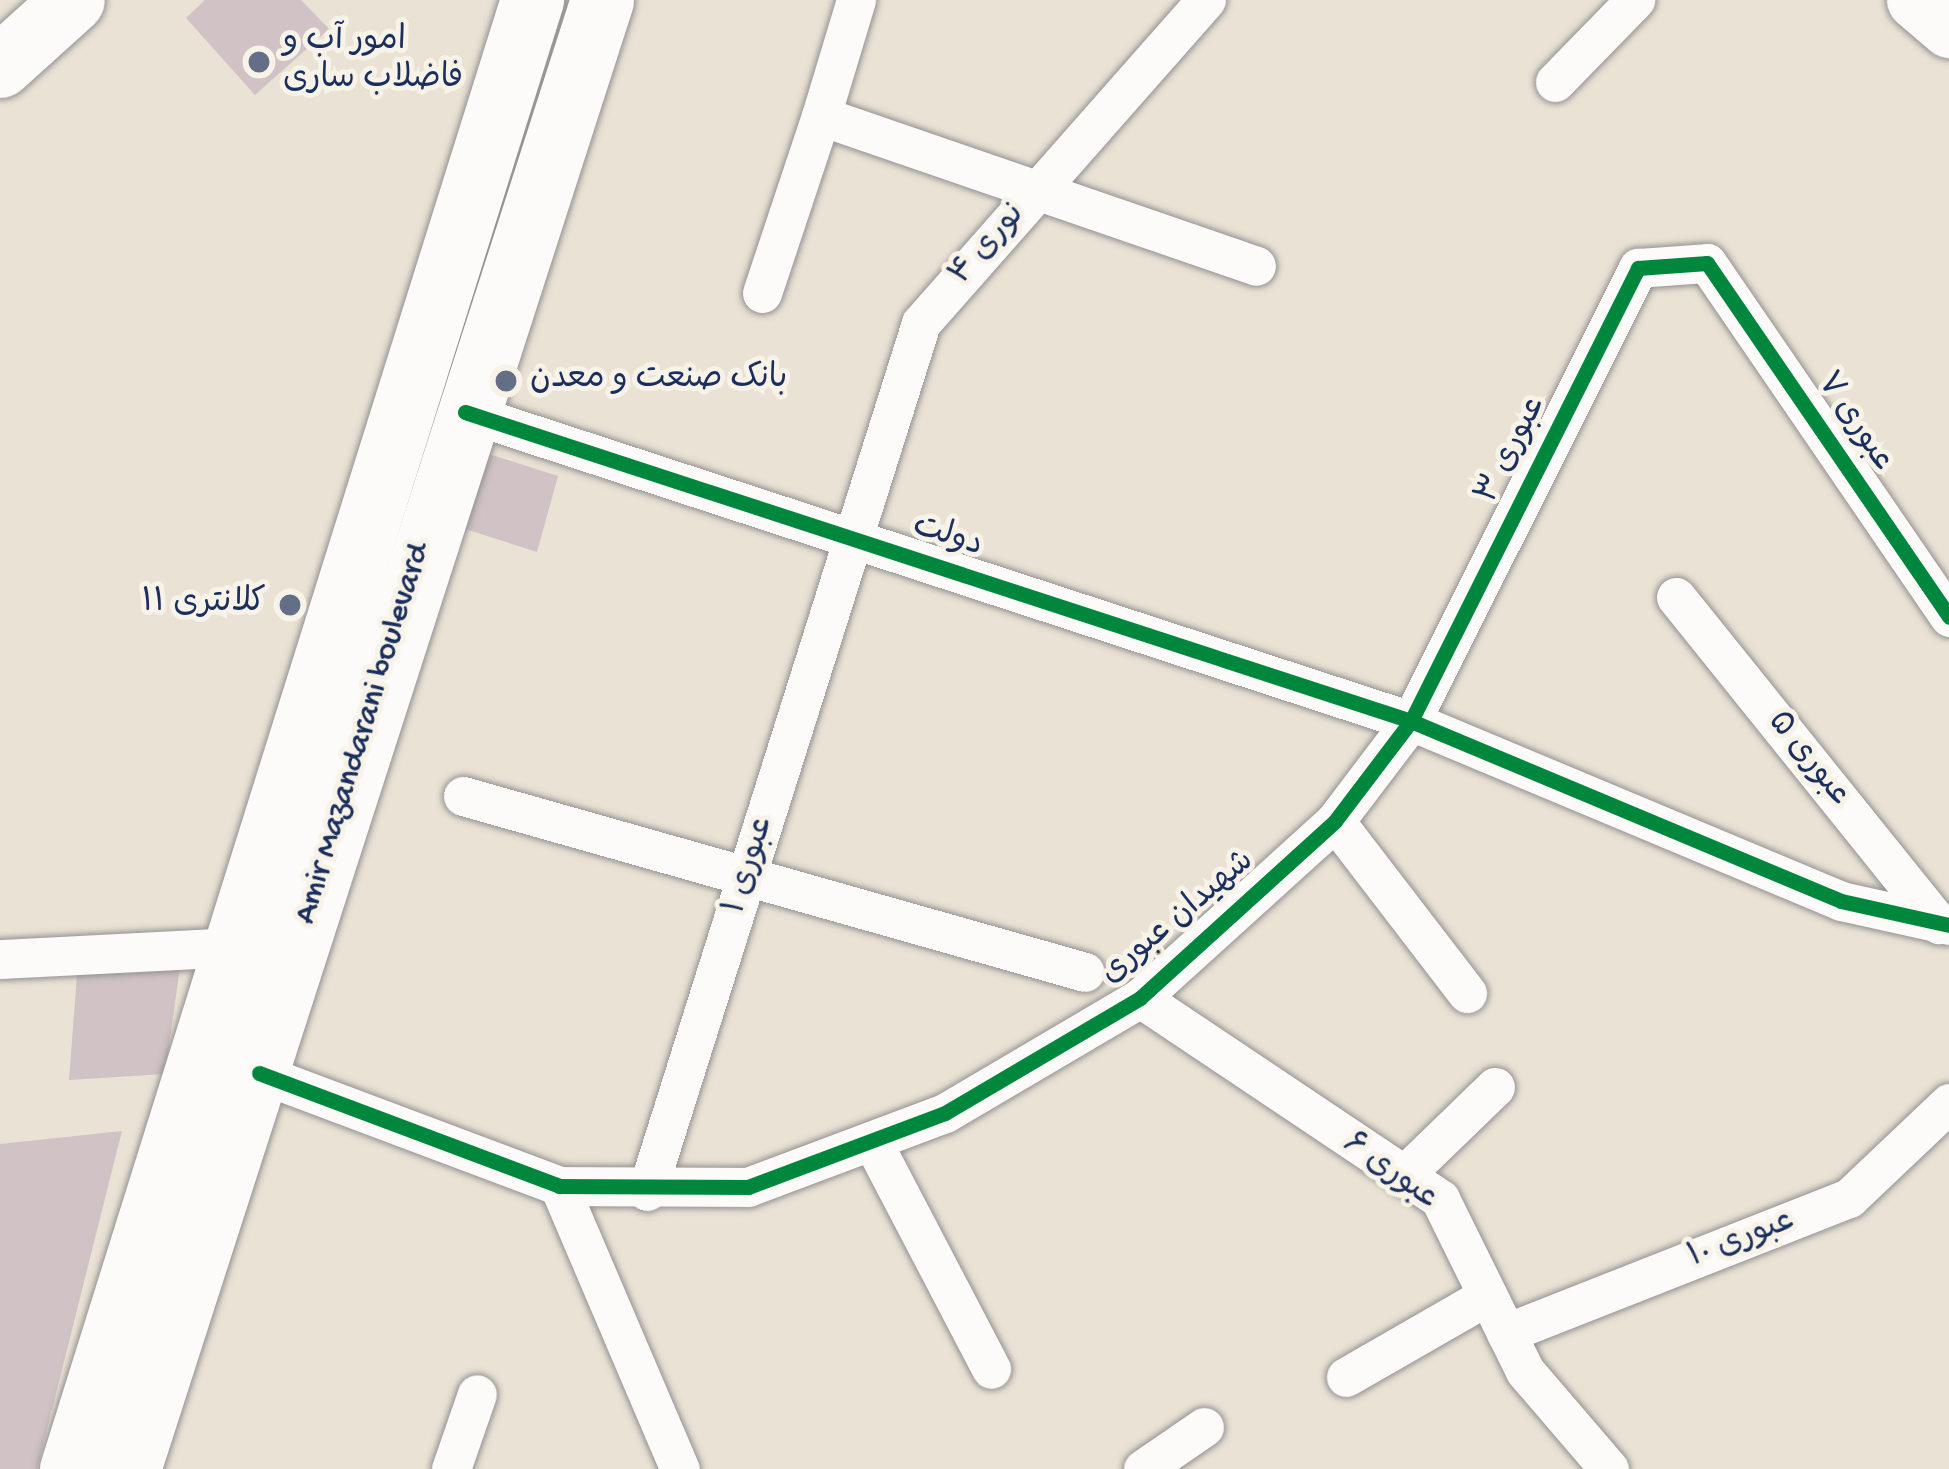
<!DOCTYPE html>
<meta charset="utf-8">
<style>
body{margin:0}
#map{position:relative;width:1949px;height:1469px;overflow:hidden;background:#eae2d4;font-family:"Gochi Hand","Playpen Sans Arabic",sans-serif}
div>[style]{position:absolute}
.building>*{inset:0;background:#d0c2c5}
.roads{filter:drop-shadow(0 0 3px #939293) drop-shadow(0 0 3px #939293)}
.minor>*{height:39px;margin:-19.5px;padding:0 19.5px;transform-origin:19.5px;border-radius:19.5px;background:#fcfbf9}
.secondary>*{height:57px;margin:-28.5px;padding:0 28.5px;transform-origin:28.5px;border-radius:28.5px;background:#fcfbf9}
.primary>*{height:63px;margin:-31.5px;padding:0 31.5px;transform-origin:31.5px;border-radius:31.5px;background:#fcfbf9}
.cycleway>*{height:15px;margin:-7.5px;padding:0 7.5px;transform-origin:7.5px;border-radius:7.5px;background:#00873e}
.dots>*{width:33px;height:33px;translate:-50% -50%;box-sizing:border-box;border:6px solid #f7f3e8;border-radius:50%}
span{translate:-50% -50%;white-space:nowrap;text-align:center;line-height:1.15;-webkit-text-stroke:10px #f7f3e8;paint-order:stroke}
.poi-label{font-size:33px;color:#1b2f5e}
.left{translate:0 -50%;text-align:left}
.right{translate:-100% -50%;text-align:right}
.street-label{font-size:33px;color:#1b2f5e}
</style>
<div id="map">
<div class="building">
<i style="clip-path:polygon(205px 0,301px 0,329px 29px,255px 95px,186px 18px)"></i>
<i style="clip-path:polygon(486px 453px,558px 476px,537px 552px,459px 527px)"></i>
<i style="clip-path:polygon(181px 960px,165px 1074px,69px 1080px,78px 962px)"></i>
<i style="clip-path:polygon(122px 1131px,37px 1469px,0 1469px,0 1144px)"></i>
</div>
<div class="roads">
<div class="minor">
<i style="left:856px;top:0;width:121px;rotate:106.8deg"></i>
<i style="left:821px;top:116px;width:460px;rotate:19deg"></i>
<i style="left:1555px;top:82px;width:115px;rotate:-45.7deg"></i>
<i style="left:762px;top:293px;width:187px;rotate:-71.6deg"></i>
<i style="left:465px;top:412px;width:995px;rotate:18.09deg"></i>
<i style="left:1411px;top:721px;width:507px;rotate:-63.38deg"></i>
<i style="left:1638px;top:268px;width:69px;rotate:-4.1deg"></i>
<i style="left:1707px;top:263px;width:429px;rotate:55.6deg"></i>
<i style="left:1676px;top:597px;width:420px;rotate:51.2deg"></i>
<i style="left:463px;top:796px;width:646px;rotate:15.8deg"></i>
<i style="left:1335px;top:821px;width:217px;rotate:52.5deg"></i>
<i style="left:0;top:959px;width:236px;rotate:-2.9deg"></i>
<i style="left:1140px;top:998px;width:361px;rotate:33.8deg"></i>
<i style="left:1440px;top:1199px;width:192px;rotate:63.7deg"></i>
<i style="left:1525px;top:1371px;width:129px;rotate:49.4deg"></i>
<i style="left:259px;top:1073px;width:321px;rotate:20.6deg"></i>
<i style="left:559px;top:1186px;width:189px;rotate:0.3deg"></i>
<i style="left:748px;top:1187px;width:210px;rotate:-20.6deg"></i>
<i style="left:945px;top:1113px;width:226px;rotate:-30.5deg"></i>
<i style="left:1140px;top:998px;width:263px;rotate:-42.2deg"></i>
<i style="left:1335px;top:821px;width:126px;rotate:-52.8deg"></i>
<i style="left:1411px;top:721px;width:466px;rotate:22.7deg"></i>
<i style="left:1841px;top:901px;width:111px;rotate:12.5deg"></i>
<i style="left:872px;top:1141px;width:257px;rotate:62.4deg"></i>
<i style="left:1403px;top:1176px;width:128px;rotate:-44.1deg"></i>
<i style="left:559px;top:1186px;width:308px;rotate:66.9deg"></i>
<i style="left:647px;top:1191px;width:910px;rotate:-72.48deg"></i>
<i style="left:921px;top:323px;width:431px;rotate:-48.6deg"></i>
<i style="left:1506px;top:1333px;width:369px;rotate:-21.5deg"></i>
<i style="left:1849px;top:1198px;width:138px;rotate:-43.5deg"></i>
<i style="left:1346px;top:1377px;width:163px;rotate:-29.9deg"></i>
<i style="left:451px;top:1469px;width:79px;rotate:-70.9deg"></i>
<i style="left:1143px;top:1469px;width:74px;rotate:-34.5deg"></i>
</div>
<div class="secondary">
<i style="left:1915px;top:0;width:45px;rotate:40.5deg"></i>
</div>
<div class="primary">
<i style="left:0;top:66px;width:98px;rotate:-42.1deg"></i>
<i style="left:71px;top:1469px;width:1540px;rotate:-72.58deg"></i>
<i style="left:129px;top:1469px;width:1543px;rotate:-72.15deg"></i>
</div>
</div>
<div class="cycleway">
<i style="left:465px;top:412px;width:995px;rotate:18.09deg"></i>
<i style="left:1411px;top:721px;width:507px;rotate:-63.38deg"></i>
<i style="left:1638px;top:268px;width:69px;rotate:-4.1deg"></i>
<i style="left:1707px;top:263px;width:429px;rotate:55.6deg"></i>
<i style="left:259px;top:1073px;width:321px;rotate:20.6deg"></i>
<i style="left:559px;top:1186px;width:189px;rotate:0.3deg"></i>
<i style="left:748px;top:1187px;width:210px;rotate:-20.6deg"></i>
<i style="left:945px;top:1113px;width:226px;rotate:-30.5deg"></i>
<i style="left:1140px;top:998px;width:263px;rotate:-42.2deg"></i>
<i style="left:1335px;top:821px;width:126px;rotate:-52.8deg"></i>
<i style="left:1411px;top:721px;width:466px;rotate:22.7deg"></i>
<i style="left:1841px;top:901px;width:111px;rotate:12.5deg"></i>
</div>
<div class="dots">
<i style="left:259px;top:62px;background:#636e87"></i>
<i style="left:506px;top:381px;background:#636e87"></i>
<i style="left:290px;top:605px;background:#636e87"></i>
</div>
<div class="poi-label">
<span class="left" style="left:283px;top:62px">امور آب و<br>فاضلاب ساری</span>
<span class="left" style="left:530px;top:381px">بانک صنعت و معدن</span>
<span class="right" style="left:266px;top:605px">کلانتری ۱۱</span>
</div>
<div class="street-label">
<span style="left:989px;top:246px;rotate:-49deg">نوری ۴</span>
<span style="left:1853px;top:423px;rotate:56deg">عبوری ۷</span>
<span style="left:1513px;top:451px;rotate:-63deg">عبوری ۳</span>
<span style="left:947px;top:538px;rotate:18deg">دولت</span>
<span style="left:364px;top:734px;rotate:-73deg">Amir Mazandarani boulevard</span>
<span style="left:1807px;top:760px;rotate:51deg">عبوری ۵</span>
<span style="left:751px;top:866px;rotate:-73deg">عبوری ۱</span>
<span style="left:1179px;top:919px;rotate:-40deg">شهیدان عبوری</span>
<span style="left:1389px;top:1173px;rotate:35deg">عبوری ۶</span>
<span style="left:1742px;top:1241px;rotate:-21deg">عبوری ۱۰</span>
</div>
</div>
